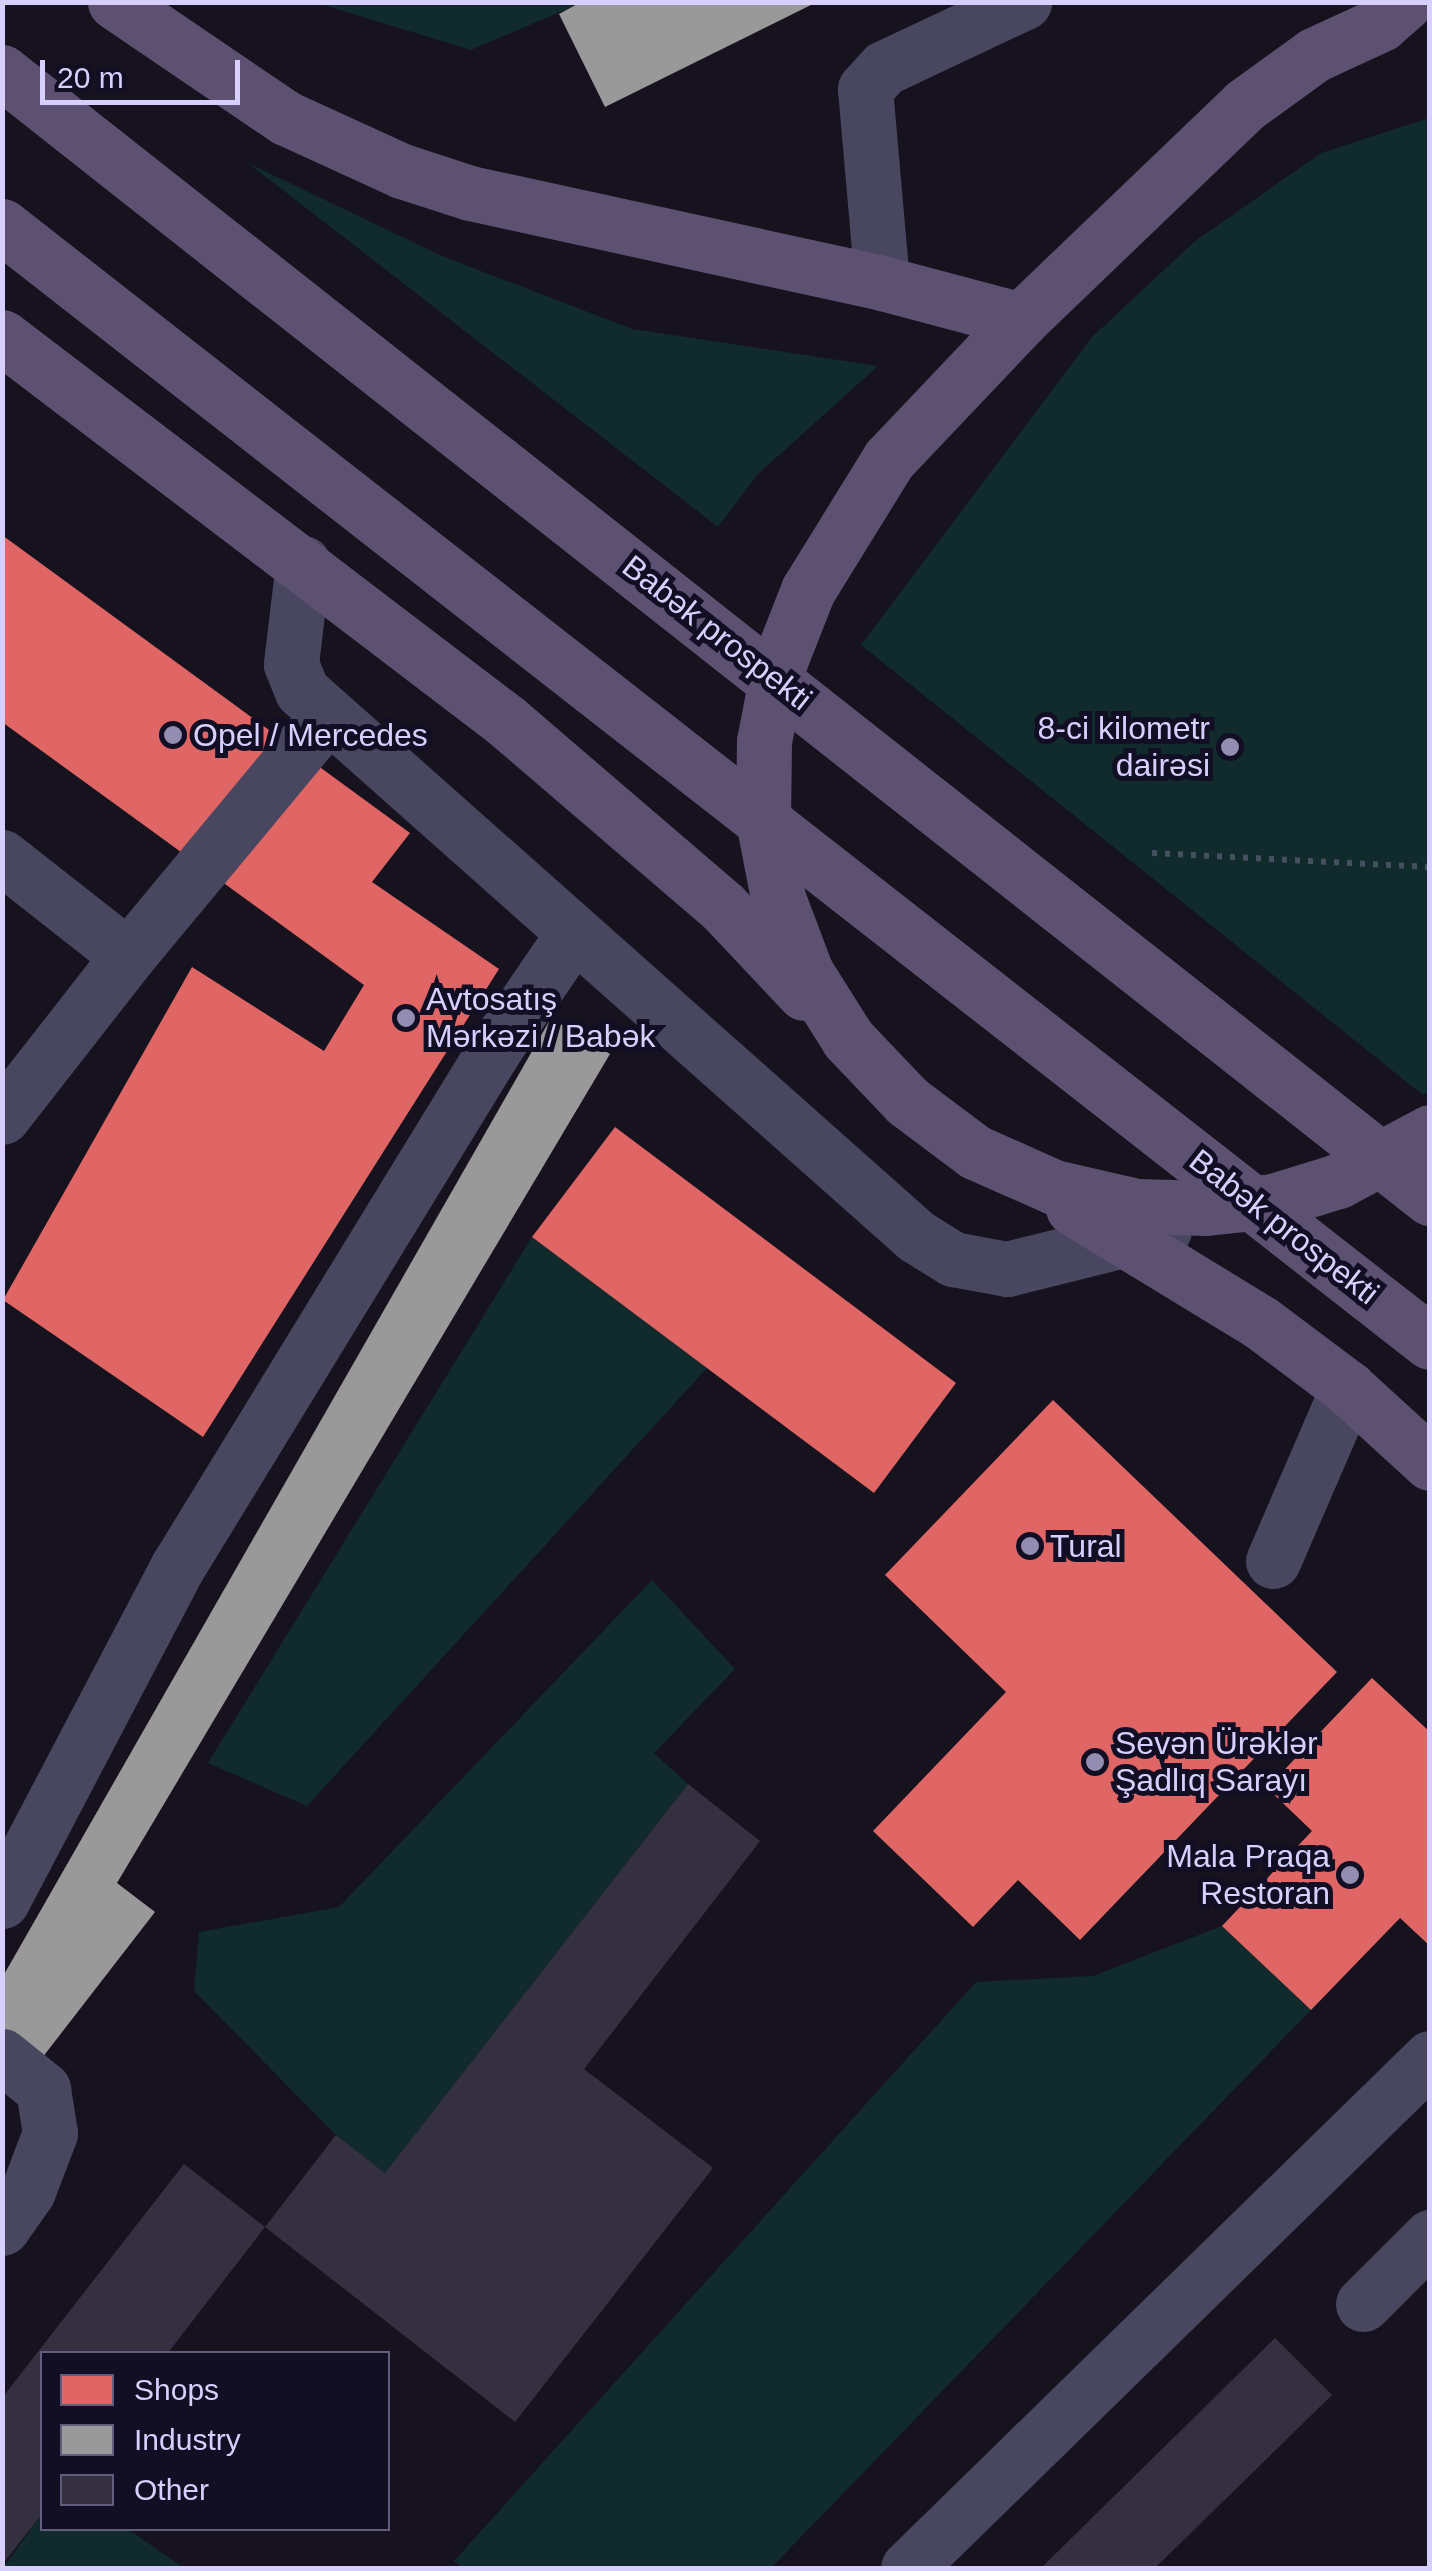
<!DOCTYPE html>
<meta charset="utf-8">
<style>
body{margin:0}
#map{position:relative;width:1432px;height:2571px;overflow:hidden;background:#16131f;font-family:Arial,sans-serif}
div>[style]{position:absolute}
.green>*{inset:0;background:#112a2c}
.shops>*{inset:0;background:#e06666}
.industry>*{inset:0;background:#999}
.building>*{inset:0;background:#343041}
.path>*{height:6px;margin-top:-3px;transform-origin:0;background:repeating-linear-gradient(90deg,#44505f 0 5px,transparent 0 13px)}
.minor>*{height:55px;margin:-27.5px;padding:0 27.5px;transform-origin:27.5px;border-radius:27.5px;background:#494760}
.major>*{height:55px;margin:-27.5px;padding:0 27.5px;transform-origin:27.5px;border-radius:27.5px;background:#5d5171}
.major-bridge>*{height:55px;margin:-27.5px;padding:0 27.5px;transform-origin:27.5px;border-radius:27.5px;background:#5d5171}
.dots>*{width:28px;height:28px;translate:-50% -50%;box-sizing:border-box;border:5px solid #120e24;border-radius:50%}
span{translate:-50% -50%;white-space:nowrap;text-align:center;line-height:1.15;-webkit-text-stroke:10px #120e24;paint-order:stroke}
.street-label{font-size:32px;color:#d7d0ff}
.poi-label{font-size:32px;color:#d7d0ff}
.right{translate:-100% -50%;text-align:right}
.left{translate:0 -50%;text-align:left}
.frame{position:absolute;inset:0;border:5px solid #d7d0ff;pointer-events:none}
.legend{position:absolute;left:40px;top:2351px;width:350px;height:180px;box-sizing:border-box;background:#120e24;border:2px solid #615c7c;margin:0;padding:12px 18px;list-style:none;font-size:30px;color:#d7d0ff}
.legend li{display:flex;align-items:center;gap:20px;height:50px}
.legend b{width:50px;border:2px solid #615c7c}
.scale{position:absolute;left:40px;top:60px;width:200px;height:45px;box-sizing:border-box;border:5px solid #d7d0ff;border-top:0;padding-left:12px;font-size:30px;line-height:35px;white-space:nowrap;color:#d7d0ff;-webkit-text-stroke:8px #120e24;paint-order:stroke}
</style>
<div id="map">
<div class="green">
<i style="clip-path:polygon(317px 3px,581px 3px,471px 50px)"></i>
<i style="clip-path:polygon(1429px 118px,1430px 1090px,1423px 1095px,861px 645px,1092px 337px,1194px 242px,1321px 153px)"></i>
<i style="clip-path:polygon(248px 163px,442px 256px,632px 329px,878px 366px,758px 474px,718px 527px)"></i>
<i style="clip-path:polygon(532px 1237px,707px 1368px,307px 1806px,208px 1763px)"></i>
<i style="clip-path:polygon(652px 1580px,735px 1669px,654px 1753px,688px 1784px,385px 2173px,336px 2135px,194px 1991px,199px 1932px,339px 1907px)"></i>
<i style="clip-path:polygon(1222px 1926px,1311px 2010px,771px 2568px,463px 2568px,454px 2561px,976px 1982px,1093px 1976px)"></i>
<i style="clip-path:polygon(42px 2514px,42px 2528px,128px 2529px,184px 2568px,3px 2568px)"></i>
</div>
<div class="shops">
<i style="clip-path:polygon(2px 535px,410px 833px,372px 882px,499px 969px,203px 1437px,3px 1300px,192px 967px,324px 1051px,364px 985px,2px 722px)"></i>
<i style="clip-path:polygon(615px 1127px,956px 1383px,874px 1493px,532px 1237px)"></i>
<i style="clip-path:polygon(1053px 1400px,1337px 1672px,1080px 1940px,1018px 1880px,973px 1927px,873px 1831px,1006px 1692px,885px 1575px)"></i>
<i style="clip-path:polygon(1372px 1678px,1430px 1732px,1430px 1946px,1400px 1918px,1311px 2010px,1222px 1926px,1312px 1831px,1267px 1788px)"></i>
</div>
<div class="industry">
<i style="clip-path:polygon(581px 2px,817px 2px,605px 107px,559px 14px)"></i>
<i style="clip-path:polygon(551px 1018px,610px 1054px,117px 1883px,155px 1912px,42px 2058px,2px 2028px,2px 1978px)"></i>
</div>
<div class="building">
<i style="clip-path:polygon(688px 1784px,760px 1841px,584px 2069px,713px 2168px,515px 2422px,265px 2227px,167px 2354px,42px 2354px,42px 2514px,2px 2565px,2px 2398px,184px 2164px,265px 2227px,336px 2135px,385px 2173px)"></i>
<i style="clip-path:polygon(1275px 2338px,1332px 2395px,1155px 2568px,1041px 2568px)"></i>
</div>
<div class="path">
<i style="left:1152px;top:853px;width:278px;rotate:2.9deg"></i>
</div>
<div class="minor">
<i style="left:882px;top:283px;width:195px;rotate:-95deg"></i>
<i style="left:865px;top:89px;width:28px;rotate:-48deg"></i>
<i style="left:884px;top:68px;width:155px;rotate:-25.2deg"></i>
<i style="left:303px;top:563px;width:102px;rotate:96.8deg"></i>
<i style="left:291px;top:664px;width:29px;rotate:68deg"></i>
<i style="left:302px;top:691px;width:821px;rotate:41.59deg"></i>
<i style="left:916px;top:1236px;width:44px;rotate:31.9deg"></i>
<i style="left:953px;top:1259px;width:55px;rotate:10.5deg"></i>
<i style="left:1007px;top:1269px;width:162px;rotate:-14deg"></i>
<i style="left:2px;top:857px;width:160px;rotate:38.2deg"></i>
<i style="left:128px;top:956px;width:204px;rotate:128deg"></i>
<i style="left:128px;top:956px;width:313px;rotate:-50.3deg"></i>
<i style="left:1273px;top:1561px;width:189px;rotate:-66.6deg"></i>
<i style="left:2px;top:1901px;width:378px;rotate:-62.3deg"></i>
<i style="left:178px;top:1566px;width:607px;rotate:-58.53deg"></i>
<i style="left:495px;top:1048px;width:138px;rotate:-55.6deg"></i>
<i style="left:2px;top:2056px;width:53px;rotate:38.8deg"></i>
<i style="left:43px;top:2089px;width:45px;rotate:81deg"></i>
<i style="left:50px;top:2133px;width:62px;rotate:110.8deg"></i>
<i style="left:28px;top:2191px;width:45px;rotate:125.1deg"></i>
<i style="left:1363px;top:2304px;width:95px;rotate:-45deg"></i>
<i style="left:908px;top:2568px;width:730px;rotate:-44.33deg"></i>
</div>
<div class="major">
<i style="left:115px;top:2px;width:207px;rotate:34.2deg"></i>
<i style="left:286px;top:118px;width:128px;rotate:24.6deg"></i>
<i style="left:402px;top:171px;width:71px;rotate:17.9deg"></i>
<i style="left:470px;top:193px;width:422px;rotate:12.3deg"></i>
<i style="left:882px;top:283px;width:144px;rotate:14.9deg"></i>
<i style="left:1406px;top:2px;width:33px;rotate:139deg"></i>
<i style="left:1381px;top:24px;width:74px;rotate:155.2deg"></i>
<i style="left:1314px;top:55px;width:85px;rotate:144.1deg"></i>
<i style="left:1245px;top:105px;width:310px;rotate:136.2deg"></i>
<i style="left:1021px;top:320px;width:192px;rotate:133.5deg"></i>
<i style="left:889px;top:459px;width:154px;rotate:121.7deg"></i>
<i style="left:808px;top:590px;width:79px;rotate:111.4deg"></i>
<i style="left:779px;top:664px;width:78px;rotate:101deg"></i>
<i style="left:764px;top:741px;width:79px;rotate:90.7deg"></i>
<i style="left:763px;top:820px;width:79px;rotate:79.1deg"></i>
<i style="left:778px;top:898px;width:79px;rotate:69.3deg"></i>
<i style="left:806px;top:972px;width:79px;rotate:57.9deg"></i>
<i style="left:848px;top:1039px;width:86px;rotate:46.4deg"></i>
<i style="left:907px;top:1101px;width:85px;rotate:36.9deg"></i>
<i style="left:975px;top:1152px;width:86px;rotate:23.9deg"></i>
<i style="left:1054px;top:1187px;width:85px;rotate:12.9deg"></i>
<i style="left:1137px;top:1206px;width:69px;rotate:1.7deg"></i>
<i style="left:1206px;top:1208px;width:67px;rotate:-6deg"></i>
<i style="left:1273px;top:1201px;width:68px;rotate:-17.1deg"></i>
<i style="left:1338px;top:1181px;width:104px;rotate:-28deg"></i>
<i style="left:2px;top:337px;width:632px;rotate:37.29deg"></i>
<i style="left:505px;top:720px;width:287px;rotate:40.6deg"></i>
<i style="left:723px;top:907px;width:118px;rotate:46.7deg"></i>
<i style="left:1073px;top:1208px;width:219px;rotate:31.4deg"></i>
<i style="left:1260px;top:1322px;width:110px;rotate:36.9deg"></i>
<i style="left:1348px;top:1388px;width:111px;rotate:42.4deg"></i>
</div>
<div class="major-bridge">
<i style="left:2px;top:72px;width:1819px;rotate:38.26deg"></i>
<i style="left:2px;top:226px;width:1812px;rotate:38.01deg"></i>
</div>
<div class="dots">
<i style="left:173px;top:735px;background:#938eb1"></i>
<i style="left:1230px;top:747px;background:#938eb1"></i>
<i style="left:406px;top:1018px;background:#938eb1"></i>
<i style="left:1030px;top:1546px;background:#938eb1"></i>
<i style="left:1095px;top:1762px;background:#938eb1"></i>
<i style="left:1350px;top:1875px;background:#938eb1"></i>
</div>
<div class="street-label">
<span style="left:717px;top:633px;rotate:38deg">Babək prospekti</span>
<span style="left:1284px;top:1227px;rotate:38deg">Babək prospekti</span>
</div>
<div class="poi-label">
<span class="right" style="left:1210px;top:747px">8-ci kilometr<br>dairəsi</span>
<span class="left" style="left:193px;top:735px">Opel / Mercedes</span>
<span class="left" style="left:426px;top:1018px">Avtosatış<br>Mərkəzi / Babək</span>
<span class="left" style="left:1050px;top:1546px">Tural</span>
<span class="left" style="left:1115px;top:1762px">Sevən Ürəklər<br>Şadlıq Sarayı</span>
<span class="right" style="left:1330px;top:1875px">Mala Praqa<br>Restoran</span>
</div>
<div class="frame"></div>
<ul class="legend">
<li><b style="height:28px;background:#e06666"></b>Shops</li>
<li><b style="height:28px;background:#999"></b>Industry</li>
<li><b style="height:28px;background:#343041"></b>Other</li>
</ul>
<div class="scale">20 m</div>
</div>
